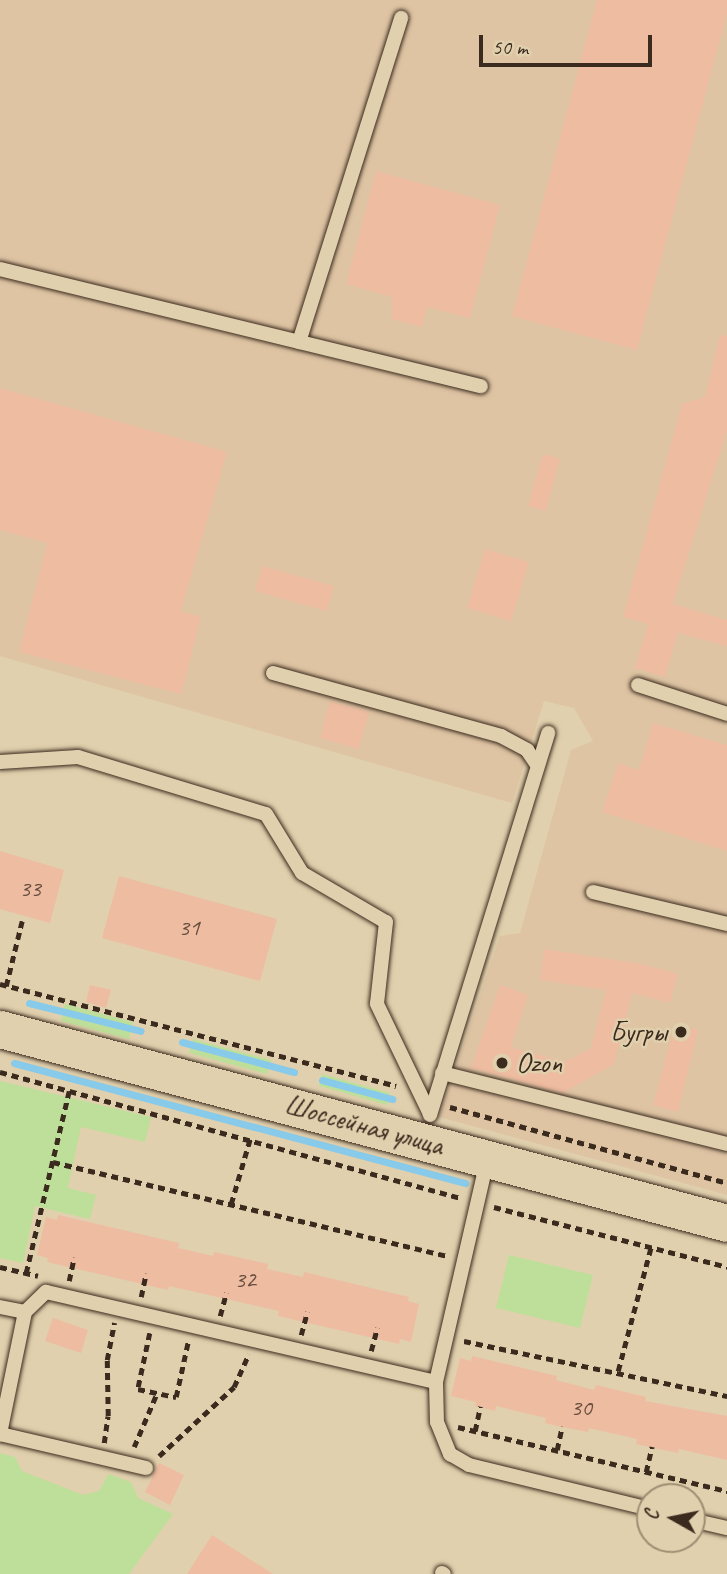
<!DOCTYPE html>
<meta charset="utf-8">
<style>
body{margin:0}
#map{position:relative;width:727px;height:1574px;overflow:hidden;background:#e1d0ad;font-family:Caveat,sans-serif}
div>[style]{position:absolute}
.built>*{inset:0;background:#dec4a3}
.green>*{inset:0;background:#bedf99}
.stream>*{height:7px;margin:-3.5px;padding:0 3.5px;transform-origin:3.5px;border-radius:3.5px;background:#88cae9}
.building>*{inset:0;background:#edbca1}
.path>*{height:4.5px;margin-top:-2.25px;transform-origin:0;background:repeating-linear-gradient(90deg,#3b2a1e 0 7px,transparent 0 12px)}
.roads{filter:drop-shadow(0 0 2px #3b2a1e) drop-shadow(0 0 2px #3b2a1e)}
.service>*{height:14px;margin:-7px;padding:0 7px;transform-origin:7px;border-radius:7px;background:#e1d0ad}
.secondary>*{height:37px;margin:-18.5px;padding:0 18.5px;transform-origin:18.5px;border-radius:18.5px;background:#e1d0ad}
.dots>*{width:19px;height:19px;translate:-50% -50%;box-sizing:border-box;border:4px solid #e1d0ad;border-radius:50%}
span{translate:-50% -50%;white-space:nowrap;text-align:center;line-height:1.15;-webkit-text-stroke:5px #e1d0ad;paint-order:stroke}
.number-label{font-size:24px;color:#684e3f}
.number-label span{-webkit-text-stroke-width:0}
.poi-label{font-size:28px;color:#3b2a1e}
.right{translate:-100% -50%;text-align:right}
.left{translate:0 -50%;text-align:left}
.street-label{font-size:28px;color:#3b2a1e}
.north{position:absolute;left:636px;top:1483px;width:70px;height:70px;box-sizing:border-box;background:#e1d0ad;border:2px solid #9f8e74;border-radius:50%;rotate:279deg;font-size:19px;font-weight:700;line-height:28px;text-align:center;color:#3b2a1e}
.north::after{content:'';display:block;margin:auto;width:24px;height:32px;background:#3b2a1e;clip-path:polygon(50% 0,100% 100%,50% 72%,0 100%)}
.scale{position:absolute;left:479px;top:35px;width:173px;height:32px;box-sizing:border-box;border:4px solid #3b2a1e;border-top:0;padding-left:9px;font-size:21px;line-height:24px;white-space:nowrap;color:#3b2a1e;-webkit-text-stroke:5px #e1d0ad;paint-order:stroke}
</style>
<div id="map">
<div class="built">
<i style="clip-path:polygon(0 0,727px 0,727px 1195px,439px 1117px,500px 936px,520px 933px,571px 750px,593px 741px,574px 708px,544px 701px,512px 803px,0 656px)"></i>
</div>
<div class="green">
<i style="clip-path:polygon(65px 1004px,133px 1022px,129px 1039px,61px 1021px)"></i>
<i style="clip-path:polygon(193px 1039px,271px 1060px,267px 1074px,189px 1053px)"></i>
<i style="clip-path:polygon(322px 1074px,390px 1093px,387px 1105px,319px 1086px)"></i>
<i style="clip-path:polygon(0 1081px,151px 1117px,145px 1142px,81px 1127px,68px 1188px,96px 1195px,90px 1219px,35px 1206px,23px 1263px,0 1258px)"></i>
<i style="clip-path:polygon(509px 1255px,593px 1275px,580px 1328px,496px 1308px)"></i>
<i style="clip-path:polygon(0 1453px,15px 1457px,22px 1471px,83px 1495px,99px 1491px,108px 1474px,131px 1482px,138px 1498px,173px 1514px,129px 1574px,0 1574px)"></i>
</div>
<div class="stream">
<i style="left:29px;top:1003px;width:115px;rotate:14deg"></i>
<i style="left:182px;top:1042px;width:116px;rotate:15deg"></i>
<i style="left:14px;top:1063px;width:467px;rotate:14.9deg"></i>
<i style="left:322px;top:1080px;width:73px;rotate:15.2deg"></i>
</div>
<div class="building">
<i style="clip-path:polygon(597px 0,727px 0,727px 14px,637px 350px,512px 316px)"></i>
<i style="clip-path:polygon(376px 171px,500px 205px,470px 318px,427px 307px,422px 327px,392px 319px,392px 297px,346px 284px)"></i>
<i style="clip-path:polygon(720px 335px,727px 336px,727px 431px,673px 604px,727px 620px,727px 646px,678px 633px,665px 677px,635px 668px,648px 624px,623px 617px,682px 404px,705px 397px)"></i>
<i style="clip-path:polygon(0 388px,227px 452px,181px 611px,201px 617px,181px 694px,19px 652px,47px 543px,0 530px)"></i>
<i style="clip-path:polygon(543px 454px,560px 459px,546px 511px,528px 506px)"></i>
<i style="clip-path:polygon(485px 549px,529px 562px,511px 621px,467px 608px)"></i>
<i style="clip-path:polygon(262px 566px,334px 586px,327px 611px,255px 591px)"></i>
<i style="clip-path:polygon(330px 701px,369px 712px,359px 749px,320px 738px)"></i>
<i style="clip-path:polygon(653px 723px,727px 745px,727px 851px,602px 812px,618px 763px,639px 770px)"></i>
<i style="clip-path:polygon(0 851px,64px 870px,50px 923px,0 909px)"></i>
<i style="clip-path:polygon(119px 876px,277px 919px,260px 981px,102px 938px)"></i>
<i style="clip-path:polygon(544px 949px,642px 964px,678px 974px,670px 1003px,632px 993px,614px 1064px,563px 1093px,471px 1068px,500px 985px,528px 995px,511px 1047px,565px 1062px,591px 1048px,606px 990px,540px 980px)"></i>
<i style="clip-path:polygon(90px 985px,111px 990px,106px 1008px,86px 1002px)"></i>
<i style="clip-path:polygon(675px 1024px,698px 1030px,678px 1112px,653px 1105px)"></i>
<i style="clip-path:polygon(58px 1215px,179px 1243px,178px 1248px,213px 1256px,214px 1252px,268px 1264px,267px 1269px,303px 1277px,304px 1272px,409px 1297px,408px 1301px,419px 1304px,411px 1342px,400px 1339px,399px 1344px,278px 1316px,279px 1311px,169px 1286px,168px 1290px,47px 1262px,48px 1258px,37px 1255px,46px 1217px,57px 1220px)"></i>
<i style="clip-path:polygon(53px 1318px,88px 1330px,81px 1353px,45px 1341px)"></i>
<i style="clip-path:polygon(472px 1356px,557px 1376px,556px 1380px,594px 1390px,596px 1385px,646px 1397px,645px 1401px,727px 1416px,727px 1460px,679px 1449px,678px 1453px,636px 1444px,637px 1439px,589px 1428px,588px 1432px,562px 1427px,545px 1423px,546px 1418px,496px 1406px,495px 1411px,475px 1406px,476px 1402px,451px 1396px,460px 1358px,471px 1361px)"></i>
<i style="clip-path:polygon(159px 1463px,184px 1475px,170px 1505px,145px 1492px)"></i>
<i style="clip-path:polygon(212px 1535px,273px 1574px,187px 1574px)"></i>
</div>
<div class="path">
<i style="left:0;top:984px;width:409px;rotate:14.4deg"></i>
<i style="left:6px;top:986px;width:67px;rotate:-76.2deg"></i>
<i style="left:0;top:1072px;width:479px;rotate:15.3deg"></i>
<i style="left:450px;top:1107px;width:287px;rotate:15.3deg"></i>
<i style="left:53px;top:1162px;width:405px;rotate:13.4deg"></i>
<i style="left:231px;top:1204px;width:68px;rotate:-73.7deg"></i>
<i style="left:494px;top:1207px;width:241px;rotate:14.4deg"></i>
<i style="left:0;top:1267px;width:39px;rotate:13deg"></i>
<i style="left:26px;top:1273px;width:187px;rotate:-76.7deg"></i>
<i style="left:69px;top:1281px;width:24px;rotate:-78deg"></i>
<i style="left:141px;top:1297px;width:24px;rotate:-78deg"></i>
<i style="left:220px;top:1316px;width:24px;rotate:-75deg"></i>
<i style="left:150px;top:1333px;width:57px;rotate:102.1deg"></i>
<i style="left:138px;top:1389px;width:39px;rotate:12deg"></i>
<i style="left:176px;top:1397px;width:56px;rotate:-77.7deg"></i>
<i style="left:301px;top:1335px;width:24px;rotate:-75deg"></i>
<i style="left:464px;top:1341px;width:269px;rotate:11.8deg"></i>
<i style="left:371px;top:1351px;width:24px;rotate:-75deg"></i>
<i style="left:618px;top:1371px;width:128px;rotate:-75.1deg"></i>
<i style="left:458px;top:1427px;width:277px;rotate:13.4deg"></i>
<i style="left:475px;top:1431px;width:25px;rotate:-78deg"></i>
<i style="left:104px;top:1443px;width:27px;rotate:-82deg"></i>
<i style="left:108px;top:1416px;width:56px;rotate:-91deg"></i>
<i style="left:107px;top:1360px;width:38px;rotate:-79deg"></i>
<i style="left:134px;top:1447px;width:59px;rotate:-66.9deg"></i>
<i style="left:557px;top:1450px;width:24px;rotate:-78deg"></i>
<i style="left:159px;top:1456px;width:102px;rotate:-42.6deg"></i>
<i style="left:234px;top:1387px;width:36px;rotate:-66deg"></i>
<i style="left:646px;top:1472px;width:26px;rotate:-77deg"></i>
</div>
<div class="roads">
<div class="service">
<i style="left:0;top:269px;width:495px;rotate:13.7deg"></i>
<i style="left:299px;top:342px;width:340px;rotate:-72.5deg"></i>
<i style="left:273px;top:673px;width:237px;rotate:15.4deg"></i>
<i style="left:501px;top:736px;width:30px;rotate:28deg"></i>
<i style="left:527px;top:750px;width:18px;rotate:56deg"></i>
<i style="left:638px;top:685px;width:94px;rotate:18deg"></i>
<i style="left:0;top:762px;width:78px;rotate:-3.7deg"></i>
<i style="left:78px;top:757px;width:196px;rotate:16.9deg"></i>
<i style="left:266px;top:814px;width:69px;rotate:58.6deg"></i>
<i style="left:302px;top:873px;width:97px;rotate:30.3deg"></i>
<i style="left:386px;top:922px;width:82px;rotate:96.3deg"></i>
<i style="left:377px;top:1004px;width:122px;rotate:64.3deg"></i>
<i style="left:593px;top:892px;width:138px;rotate:13.4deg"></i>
<i style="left:442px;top:1073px;width:294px;rotate:14deg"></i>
<i style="left:430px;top:1115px;width:400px;rotate:-72.8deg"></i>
<i style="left:487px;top:1161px;width:227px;rotate:103deg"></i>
<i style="left:436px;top:1382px;width:40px;rotate:88.6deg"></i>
<i style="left:437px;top:1422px;width:35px;rotate:68deg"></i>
<i style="left:450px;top:1454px;width:22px;rotate:30deg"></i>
<i style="left:469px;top:1465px;width:186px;rotate:13.7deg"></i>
<i style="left:0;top:1307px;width:25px;rotate:11deg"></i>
<i style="left:25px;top:1312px;width:125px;rotate:101.6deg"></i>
<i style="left:25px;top:1312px;width:29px;rotate:-44deg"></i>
<i style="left:46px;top:1292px;width:400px;rotate:13deg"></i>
<i style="left:0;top:1434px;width:150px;rotate:13.1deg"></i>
<i style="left:692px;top:1520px;width:36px;rotate:13deg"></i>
<i style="left:442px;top:1573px;width:2px;rotate:27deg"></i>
</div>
<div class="secondary">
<i style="left:0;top:1029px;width:752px;rotate:14.94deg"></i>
</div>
</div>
<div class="dots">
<i style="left:681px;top:1032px;background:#3b2a1e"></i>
<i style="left:502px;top:1063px;background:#3b2a1e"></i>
</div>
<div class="number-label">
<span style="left:30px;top:889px">33</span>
<span style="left:189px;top:928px">31</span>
<span style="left:245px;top:1280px">32</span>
<span style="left:581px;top:1408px">30</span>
</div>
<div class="poi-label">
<span class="right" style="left:667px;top:1032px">Бугры</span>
<span class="left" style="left:516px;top:1063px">Ozon</span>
</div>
<div class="street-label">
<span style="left:364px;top:1125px;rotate:15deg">Шоссейная улица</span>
</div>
<div class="north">С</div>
<div class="scale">50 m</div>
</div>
